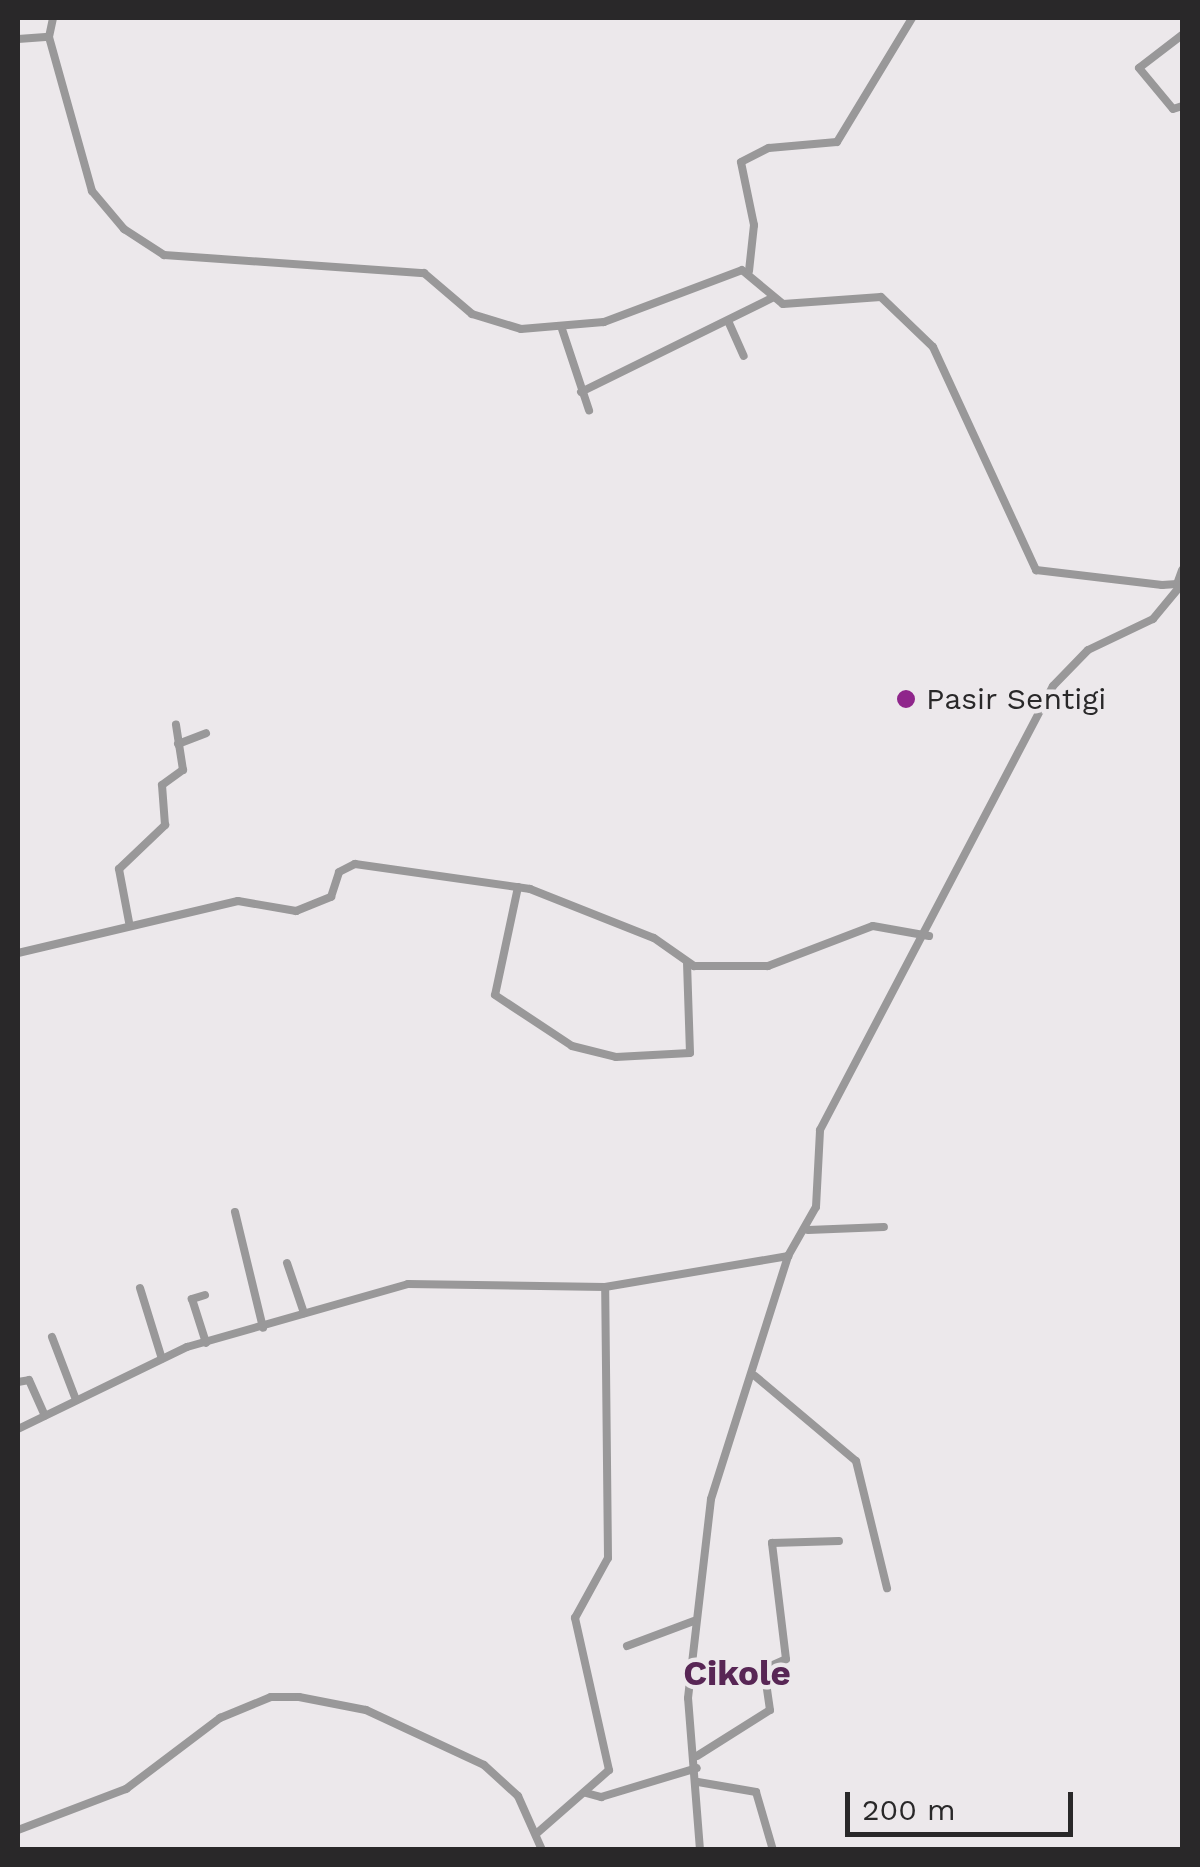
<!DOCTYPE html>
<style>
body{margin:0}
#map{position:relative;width:1200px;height:1867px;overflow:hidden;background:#ece8eb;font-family:"Work Sans",sans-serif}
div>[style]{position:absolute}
.street>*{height:8px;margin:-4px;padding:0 4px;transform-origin:4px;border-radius:4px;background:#999899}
.dots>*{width:28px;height:28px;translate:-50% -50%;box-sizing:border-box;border:5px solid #ece8eb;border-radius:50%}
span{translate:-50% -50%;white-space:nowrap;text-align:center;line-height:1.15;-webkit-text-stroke:9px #ece8eb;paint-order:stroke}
.poi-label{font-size:30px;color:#292829}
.left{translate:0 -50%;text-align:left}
.quarter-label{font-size:35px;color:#582655;font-weight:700}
.frame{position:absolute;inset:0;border:20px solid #292829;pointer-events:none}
.scale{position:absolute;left:845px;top:1792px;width:228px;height:45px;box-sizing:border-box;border:5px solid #292829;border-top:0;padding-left:12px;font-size:30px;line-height:35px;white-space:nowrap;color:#292829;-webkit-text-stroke:8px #ece8eb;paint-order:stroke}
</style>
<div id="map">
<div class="street">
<i style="left:1182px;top:35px;width:54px;rotate:142.5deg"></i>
<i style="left:1139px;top:68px;width:53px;rotate:50.3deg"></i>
<i style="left:1173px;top:109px;width:9px;rotate:-18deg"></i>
<i style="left:49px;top:37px;width:19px;rotate:-78deg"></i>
<i style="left:18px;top:39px;width:31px;rotate:-4deg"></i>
<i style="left:49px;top:37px;width:160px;rotate:74.4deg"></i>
<i style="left:92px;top:191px;width:50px;rotate:49.9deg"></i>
<i style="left:124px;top:229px;width:48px;rotate:33deg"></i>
<i style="left:164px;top:255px;width:261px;rotate:4deg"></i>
<i style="left:424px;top:273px;width:63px;rotate:40.5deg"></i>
<i style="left:472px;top:314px;width:51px;rotate:17deg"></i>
<i style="left:521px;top:329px;width:83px;rotate:-4.8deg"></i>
<i style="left:604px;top:322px;width:147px;rotate:-20.6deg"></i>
<i style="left:742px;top:270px;width:53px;rotate:39.7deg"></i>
<i style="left:783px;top:304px;width:98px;rotate:-4.1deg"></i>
<i style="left:881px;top:297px;width:72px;rotate:43.9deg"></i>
<i style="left:933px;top:347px;width:246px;rotate:65.2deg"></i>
<i style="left:1036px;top:570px;width:127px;rotate:6.8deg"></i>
<i style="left:1162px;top:585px;width:15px;rotate:-4deg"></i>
<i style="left:1177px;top:584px;width:15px;rotate:-70deg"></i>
<i style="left:749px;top:271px;width:46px;rotate:-83.8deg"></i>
<i style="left:754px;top:225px;width:64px;rotate:-101.7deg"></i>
<i style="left:741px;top:162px;width:31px;rotate:-27deg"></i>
<i style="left:769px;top:148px;width:68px;rotate:-5deg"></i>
<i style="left:837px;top:142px;width:145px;rotate:-58.8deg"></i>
<i style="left:729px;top:323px;width:36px;rotate:66deg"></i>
<i style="left:561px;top:326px;width:89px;rotate:71.6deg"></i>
<i style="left:581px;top:392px;width:213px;rotate:-26.2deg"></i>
<i style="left:178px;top:744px;width:30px;rotate:-21deg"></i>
<i style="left:518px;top:887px;width:110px;rotate:102deg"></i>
<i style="left:495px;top:995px;width:92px;rotate:33.5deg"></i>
<i style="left:572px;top:1046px;width:45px;rotate:14deg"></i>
<i style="left:616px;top:1057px;width:74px;rotate:-3.1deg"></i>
<i style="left:690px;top:1053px;width:89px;rotate:-91.9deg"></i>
<i style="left:129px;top:922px;width:54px;rotate:-100.7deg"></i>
<i style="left:119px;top:869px;width:64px;rotate:-43.7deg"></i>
<i style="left:165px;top:825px;width:40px;rotate:-94.3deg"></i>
<i style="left:162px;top:785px;width:26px;rotate:-36deg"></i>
<i style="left:183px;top:770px;width:46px;rotate:-98.8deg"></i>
<i style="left:18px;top:953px;width:226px;rotate:-13.3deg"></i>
<i style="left:238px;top:901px;width:59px;rotate:9.8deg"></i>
<i style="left:296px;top:911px;width:38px;rotate:-22deg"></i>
<i style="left:331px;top:897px;width:26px;rotate:-72deg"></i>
<i style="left:339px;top:872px;width:18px;rotate:-27deg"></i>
<i style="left:355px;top:864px;width:177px;rotate:8.1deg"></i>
<i style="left:530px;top:889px;width:133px;rotate:21.6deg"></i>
<i style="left:654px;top:938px;width:49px;rotate:35deg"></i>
<i style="left:694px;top:966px;width:74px"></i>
<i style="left:768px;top:966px;width:112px;rotate:-20.9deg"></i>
<i style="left:873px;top:926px;width:57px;rotate:10.1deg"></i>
<i style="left:235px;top:1212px;width:119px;rotate:76.4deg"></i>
<i style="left:808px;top:1230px;width:76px;rotate:-2.3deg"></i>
<i style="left:287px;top:1263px;width:53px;rotate:71.2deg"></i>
<i style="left:140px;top:1288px;width:74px;rotate:72.8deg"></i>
<i style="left:205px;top:1295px;width:14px;rotate:163deg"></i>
<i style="left:192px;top:1299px;width:46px;rotate:72.3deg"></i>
<i style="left:52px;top:1337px;width:67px;rotate:69.1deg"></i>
<i style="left:755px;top:1376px;width:132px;rotate:40.1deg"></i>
<i style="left:856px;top:1461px;width:131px;rotate:76.3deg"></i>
<i style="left:18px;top:1382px;width:11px;rotate:-10deg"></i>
<i style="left:29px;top:1380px;width:39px;rotate:66deg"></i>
<i style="left:18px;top:1429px;width:188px;rotate:-25.9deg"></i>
<i style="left:187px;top:1347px;width:230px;rotate:-15.9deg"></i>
<i style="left:408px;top:1284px;width:197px;rotate:0.9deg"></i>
<i style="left:605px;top:1287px;width:186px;rotate:-9.6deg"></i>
<i style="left:627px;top:1646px;width:72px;rotate:-20.5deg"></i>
<i style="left:697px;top:1756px;width:86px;rotate:-32.2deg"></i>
<i style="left:770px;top:1710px;width:41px;rotate:-98.3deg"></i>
<i style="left:764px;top:1669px;width:24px;rotate:-24deg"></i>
<i style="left:786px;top:1659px;width:117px;rotate:-96.9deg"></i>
<i style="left:772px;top:1543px;width:67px;rotate:-1.7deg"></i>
<i style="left:698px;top:1782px;width:59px;rotate:9.8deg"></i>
<i style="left:756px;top:1792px;width:60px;rotate:73.7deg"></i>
<i style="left:586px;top:1793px;width:16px;rotate:15deg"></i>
<i style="left:601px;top:1797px;width:100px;rotate:-16.8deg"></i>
<i style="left:18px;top:1830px;width:116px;rotate:-20.8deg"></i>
<i style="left:126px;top:1789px;width:118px;rotate:-37.1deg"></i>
<i style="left:220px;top:1718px;width:55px;rotate:-22.4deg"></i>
<i style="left:271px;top:1697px;width:28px"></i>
<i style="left:299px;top:1697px;width:68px;rotate:11deg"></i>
<i style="left:366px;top:1710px;width:130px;rotate:25deg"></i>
<i style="left:484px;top:1765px;width:46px;rotate:42.4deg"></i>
<i style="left:518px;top:1796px;width:59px;rotate:66deg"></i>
<i style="left:536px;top:1834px;width:97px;rotate:-41.2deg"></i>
<i style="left:609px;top:1770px;width:156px;rotate:-102.6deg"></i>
<i style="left:575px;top:1618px;width:68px;rotate:-61.2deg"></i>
<i style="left:608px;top:1558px;width:271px;rotate:-90.6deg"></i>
<i style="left:700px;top:1850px;width:152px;rotate:-94.5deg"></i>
<i style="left:688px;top:1698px;width:200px;rotate:-83.4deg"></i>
<i style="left:711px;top:1499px;width:255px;rotate:-72.4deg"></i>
<i style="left:788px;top:1256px;width:56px;rotate:-60.3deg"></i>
<i style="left:816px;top:1207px;width:77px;rotate:-87deg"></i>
<i style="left:820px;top:1130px;width:501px;rotate:-62.31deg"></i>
<i style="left:1053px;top:686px;width:50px;rotate:-45.8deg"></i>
<i style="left:1088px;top:650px;width:72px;rotate:-25.5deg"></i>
<i style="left:1153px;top:619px;width:45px;rotate:-50.4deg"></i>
</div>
<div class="dots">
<i style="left:906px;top:699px;background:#8f268b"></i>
</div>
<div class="poi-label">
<span class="left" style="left:926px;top:699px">Pasir Sentigi</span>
</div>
<div class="quarter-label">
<span style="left:737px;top:1673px">Cikole</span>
</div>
<div class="frame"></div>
<div class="scale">200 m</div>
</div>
